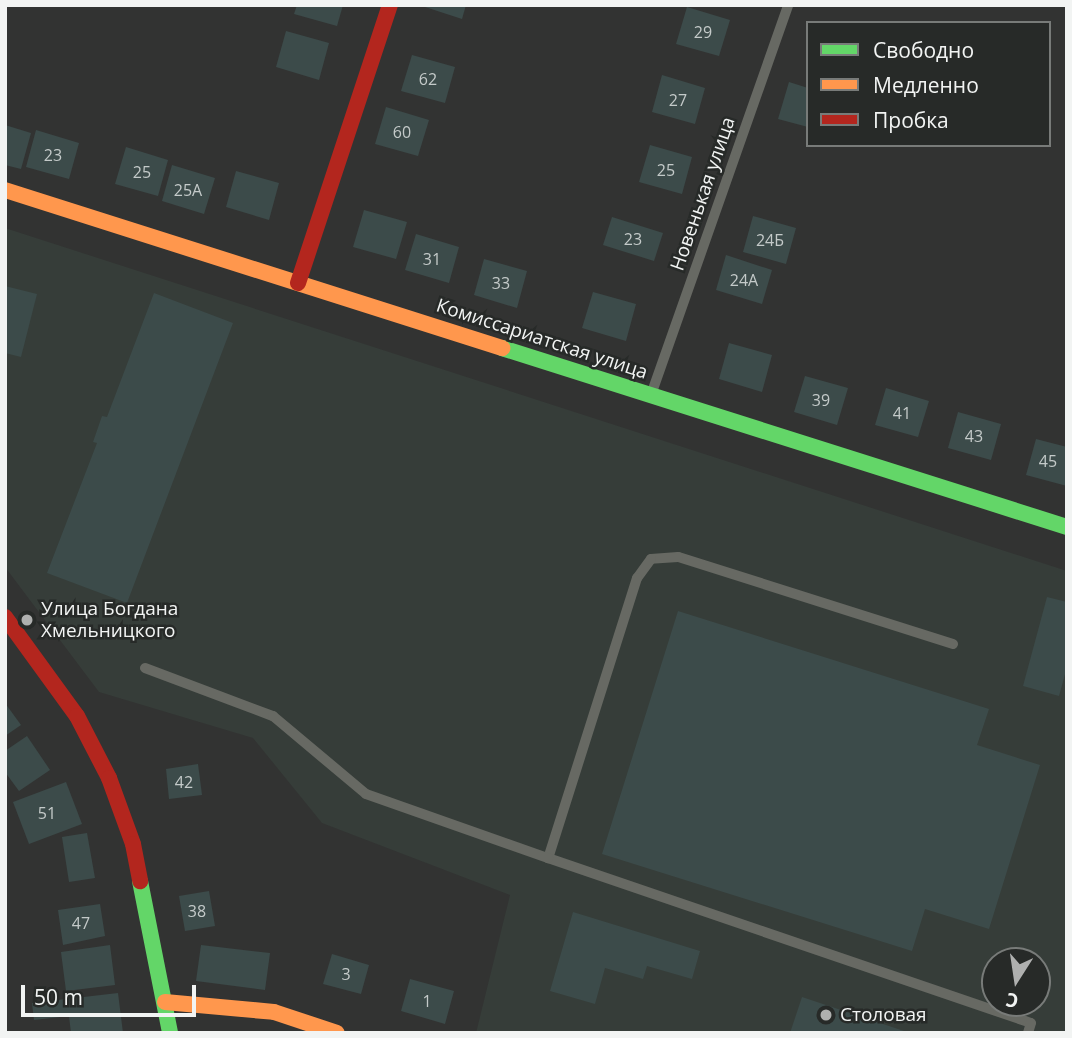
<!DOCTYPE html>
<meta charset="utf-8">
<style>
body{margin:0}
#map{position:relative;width:1072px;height:1038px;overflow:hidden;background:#323332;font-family:"Open Sans",sans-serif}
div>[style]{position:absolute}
.built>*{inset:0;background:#363d39}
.building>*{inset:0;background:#3c4b4a}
.lane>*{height:10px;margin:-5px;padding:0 5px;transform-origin:5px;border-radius:5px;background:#676963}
.fast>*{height:16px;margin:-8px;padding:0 8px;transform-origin:8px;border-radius:8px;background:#63d668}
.slow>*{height:16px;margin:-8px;padding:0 8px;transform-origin:8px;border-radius:8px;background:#ff974d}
.jam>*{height:16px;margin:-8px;padding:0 8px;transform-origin:8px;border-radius:8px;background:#b3261e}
.dots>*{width:19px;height:19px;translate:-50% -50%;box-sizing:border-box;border:4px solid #272a28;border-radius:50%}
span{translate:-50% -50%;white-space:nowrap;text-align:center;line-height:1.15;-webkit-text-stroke:5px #272a28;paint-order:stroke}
.number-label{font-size:16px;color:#c4cac9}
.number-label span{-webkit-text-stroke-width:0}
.street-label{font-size:19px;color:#f2f4f3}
.poi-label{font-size:19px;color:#f2f4f3}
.left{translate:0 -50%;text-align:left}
.frame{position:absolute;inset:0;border:7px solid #f2f4f3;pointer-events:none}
.legend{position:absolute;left:806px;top:21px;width:245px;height:126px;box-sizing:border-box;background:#272a28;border:2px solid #787b79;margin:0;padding:9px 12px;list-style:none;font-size:21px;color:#f2f4f3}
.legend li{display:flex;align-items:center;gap:14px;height:35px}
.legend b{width:35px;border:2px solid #787b79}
.north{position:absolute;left:981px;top:947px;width:70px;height:70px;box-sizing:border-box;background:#272a28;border:2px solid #787b79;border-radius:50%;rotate:192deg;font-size:19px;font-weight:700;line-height:28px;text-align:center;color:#f2f4f3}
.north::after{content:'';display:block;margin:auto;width:24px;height:32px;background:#afb0af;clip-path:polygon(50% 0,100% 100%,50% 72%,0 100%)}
.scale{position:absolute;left:21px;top:985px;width:175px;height:32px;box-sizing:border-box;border:4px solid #f2f4f3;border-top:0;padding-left:9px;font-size:21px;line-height:24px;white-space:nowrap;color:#f2f4f3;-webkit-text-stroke:5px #272a28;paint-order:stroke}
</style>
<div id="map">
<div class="built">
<i style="clip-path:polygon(evenodd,5px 228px,1067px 571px,1067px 1033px,476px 1033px,510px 895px,322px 823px,253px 738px,99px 692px,5px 567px,5px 228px,995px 961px,1037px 961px,1037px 1003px,995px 1003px,995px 961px)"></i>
</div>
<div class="building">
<i style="clip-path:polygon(297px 5px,343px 5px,337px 26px,294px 14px)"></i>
<i style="clip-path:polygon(419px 5px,466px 5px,462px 19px)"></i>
<i style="clip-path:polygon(687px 7px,730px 20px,719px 56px,676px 44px)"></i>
<i style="clip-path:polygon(286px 31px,329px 43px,319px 80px,276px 67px)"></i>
<i style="clip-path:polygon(412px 55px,455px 67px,445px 103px,401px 91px)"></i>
<i style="clip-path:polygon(662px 75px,705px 88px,695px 124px,652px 112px)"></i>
<i style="clip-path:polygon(789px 82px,808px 88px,808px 127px,778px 119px)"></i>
<i style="clip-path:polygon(386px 107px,429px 120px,418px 156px,375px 144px)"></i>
<i style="clip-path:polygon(5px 125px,31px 133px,21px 169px,5px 165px)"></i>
<i style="clip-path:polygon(36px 130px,79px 143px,69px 179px,26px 167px)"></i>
<i style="clip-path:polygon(650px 145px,692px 157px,682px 194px,639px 182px)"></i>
<i style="clip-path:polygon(126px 147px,168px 160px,158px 196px,115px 184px)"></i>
<i style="clip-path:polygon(172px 165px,215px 178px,204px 214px,162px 201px)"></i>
<i style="clip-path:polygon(236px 171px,279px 183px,269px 220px,226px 207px)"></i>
<i style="clip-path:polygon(364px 210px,407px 222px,396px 259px,353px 247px)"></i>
<i style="clip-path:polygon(753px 216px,796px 228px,786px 264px,743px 252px)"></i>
<i style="clip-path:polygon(612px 217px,663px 233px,654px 261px,603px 245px)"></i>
<i style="clip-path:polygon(416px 234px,459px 247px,449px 283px,405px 270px)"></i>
<i style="clip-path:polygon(726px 255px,772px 270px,762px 304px,716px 290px)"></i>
<i style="clip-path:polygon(484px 259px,527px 271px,517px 308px,474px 295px)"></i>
<i style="clip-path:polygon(5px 286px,37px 294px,21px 357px,5px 353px)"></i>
<i style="clip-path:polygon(593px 292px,636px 304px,626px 341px,582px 328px)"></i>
<i style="clip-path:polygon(154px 293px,233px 323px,127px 603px,47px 573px,97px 443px,93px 442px,102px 416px,107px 417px)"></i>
<i style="clip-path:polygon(729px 343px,772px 355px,762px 392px,719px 379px)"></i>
<i style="clip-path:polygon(805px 376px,848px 388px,837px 425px,794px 412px)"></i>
<i style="clip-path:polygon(886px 388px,929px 401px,918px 437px,875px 425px)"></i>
<i style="clip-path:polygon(958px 412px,1001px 424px,991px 460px,948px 448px)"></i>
<i style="clip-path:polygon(1036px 439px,1067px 447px,1067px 486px,1026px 475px)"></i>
<i style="clip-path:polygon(1047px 597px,1067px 602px,1067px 667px,1059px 696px,1023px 686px)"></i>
<i style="clip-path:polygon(678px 611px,989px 709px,977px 745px,1040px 765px,989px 929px,925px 909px,912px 951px,602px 854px)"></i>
<i style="clip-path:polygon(5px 703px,21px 725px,5px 736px)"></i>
<i style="clip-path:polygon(27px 736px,50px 770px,19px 791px,5px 772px,5px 751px)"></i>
<i style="clip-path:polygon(198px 764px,202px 795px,169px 799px,166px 769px)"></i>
<i style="clip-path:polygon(66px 782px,82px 824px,29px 844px,13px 802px)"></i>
<i style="clip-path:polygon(87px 833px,95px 878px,69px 882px,62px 837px)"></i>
<i style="clip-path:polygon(209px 891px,215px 926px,185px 931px,179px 896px)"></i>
<i style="clip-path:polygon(100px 904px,105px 936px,63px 945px,58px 910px)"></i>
<i style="clip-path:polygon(573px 912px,700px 951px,692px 979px,647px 966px,643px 979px,605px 968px,595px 1004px,550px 991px)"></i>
<i style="clip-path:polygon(110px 945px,115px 985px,66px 991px,61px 952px)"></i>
<i style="clip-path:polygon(201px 945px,270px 953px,265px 990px,196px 981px)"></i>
<i style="clip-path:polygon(332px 954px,369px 965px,361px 994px,323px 984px)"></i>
<i style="clip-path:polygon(410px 979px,454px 991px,445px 1024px,401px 1011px)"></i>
<i style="clip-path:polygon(118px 993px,123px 1033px,71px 1033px,69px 1016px,34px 1020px,32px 1003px)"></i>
<i style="clip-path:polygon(802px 997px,907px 1032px,907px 1033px,790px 1033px)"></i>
</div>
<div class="lane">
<i style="left:652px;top:392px;width:410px;rotate:-70.6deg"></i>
<i style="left:953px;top:644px;width:288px;rotate:-162.4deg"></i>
<i style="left:678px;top:557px;width:27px;rotate:176deg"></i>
<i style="left:651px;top:559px;width:24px;rotate:126deg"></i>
<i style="left:637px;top:578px;width:294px;rotate:107.6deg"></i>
<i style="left:548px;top:858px;width:510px;rotate:18.86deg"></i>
<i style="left:1031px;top:1023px;width:10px;rotate:107deg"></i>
<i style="left:145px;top:668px;width:137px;rotate:20.6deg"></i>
<i style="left:273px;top:716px;width:121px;rotate:40deg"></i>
<i style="left:366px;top:794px;width:193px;rotate:19.4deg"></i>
</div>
<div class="fast">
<i style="left:502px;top:348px;width:593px;rotate:17.58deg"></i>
<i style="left:140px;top:881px;width:155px;rotate:78.8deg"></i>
</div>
<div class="slow">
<i style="left:5px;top:190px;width:522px;rotate:17.64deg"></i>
<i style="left:165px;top:1002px;width:109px;rotate:5.2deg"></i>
<i style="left:274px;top:1012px;width:66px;rotate:18.4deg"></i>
</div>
<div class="jam">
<i style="left:298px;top:283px;width:293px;rotate:-71.7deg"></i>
<i style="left:5px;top:617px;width:122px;rotate:54deg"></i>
<i style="left:77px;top:716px;width:70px;rotate:62.7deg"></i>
<i style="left:109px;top:778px;width:70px;rotate:70deg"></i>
<i style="left:133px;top:844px;width:38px;rotate:79deg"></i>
</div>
<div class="dots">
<i style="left:27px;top:620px;background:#afb0af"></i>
<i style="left:826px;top:1015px;background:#afb0af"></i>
</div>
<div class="number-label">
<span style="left:703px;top:32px">29</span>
<span style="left:428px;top:79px">62</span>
<span style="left:678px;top:100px">27</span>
<span style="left:402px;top:132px">60</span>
<span style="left:53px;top:155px">23</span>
<span style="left:666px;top:170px">25</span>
<span style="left:142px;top:172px">25</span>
<span style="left:188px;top:190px">25А</span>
<span style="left:633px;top:239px">23</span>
<span style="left:770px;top:240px">24Б</span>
<span style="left:432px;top:259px">31</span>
<span style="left:744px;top:280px">24А</span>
<span style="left:501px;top:283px">33</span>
<span style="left:821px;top:400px">39</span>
<span style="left:902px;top:413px">41</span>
<span style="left:974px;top:436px">43</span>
<span style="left:1048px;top:461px">45</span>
<span style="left:184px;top:782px">42</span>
<span style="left:47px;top:813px">51</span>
<span style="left:197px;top:911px">38</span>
<span style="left:81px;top:923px">47</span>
<span style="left:346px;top:974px">3</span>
<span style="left:427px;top:1001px">1</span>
</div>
<div class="street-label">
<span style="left:703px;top:194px;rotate:-71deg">Новенькая улица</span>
<span style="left:542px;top:339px;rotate:18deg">Комиссариатская улица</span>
</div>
<div class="poi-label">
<span class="left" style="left:41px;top:620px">Улица Богдана<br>Хмельницкого</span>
<span class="left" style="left:840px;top:1015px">Столовая</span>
</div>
<div class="frame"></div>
<ul class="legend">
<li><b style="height:9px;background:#63d668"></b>Свободно</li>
<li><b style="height:9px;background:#ff974d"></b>Медленно</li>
<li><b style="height:9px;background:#b3261e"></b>Пробка</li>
</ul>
<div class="north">С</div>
<div class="scale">50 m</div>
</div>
